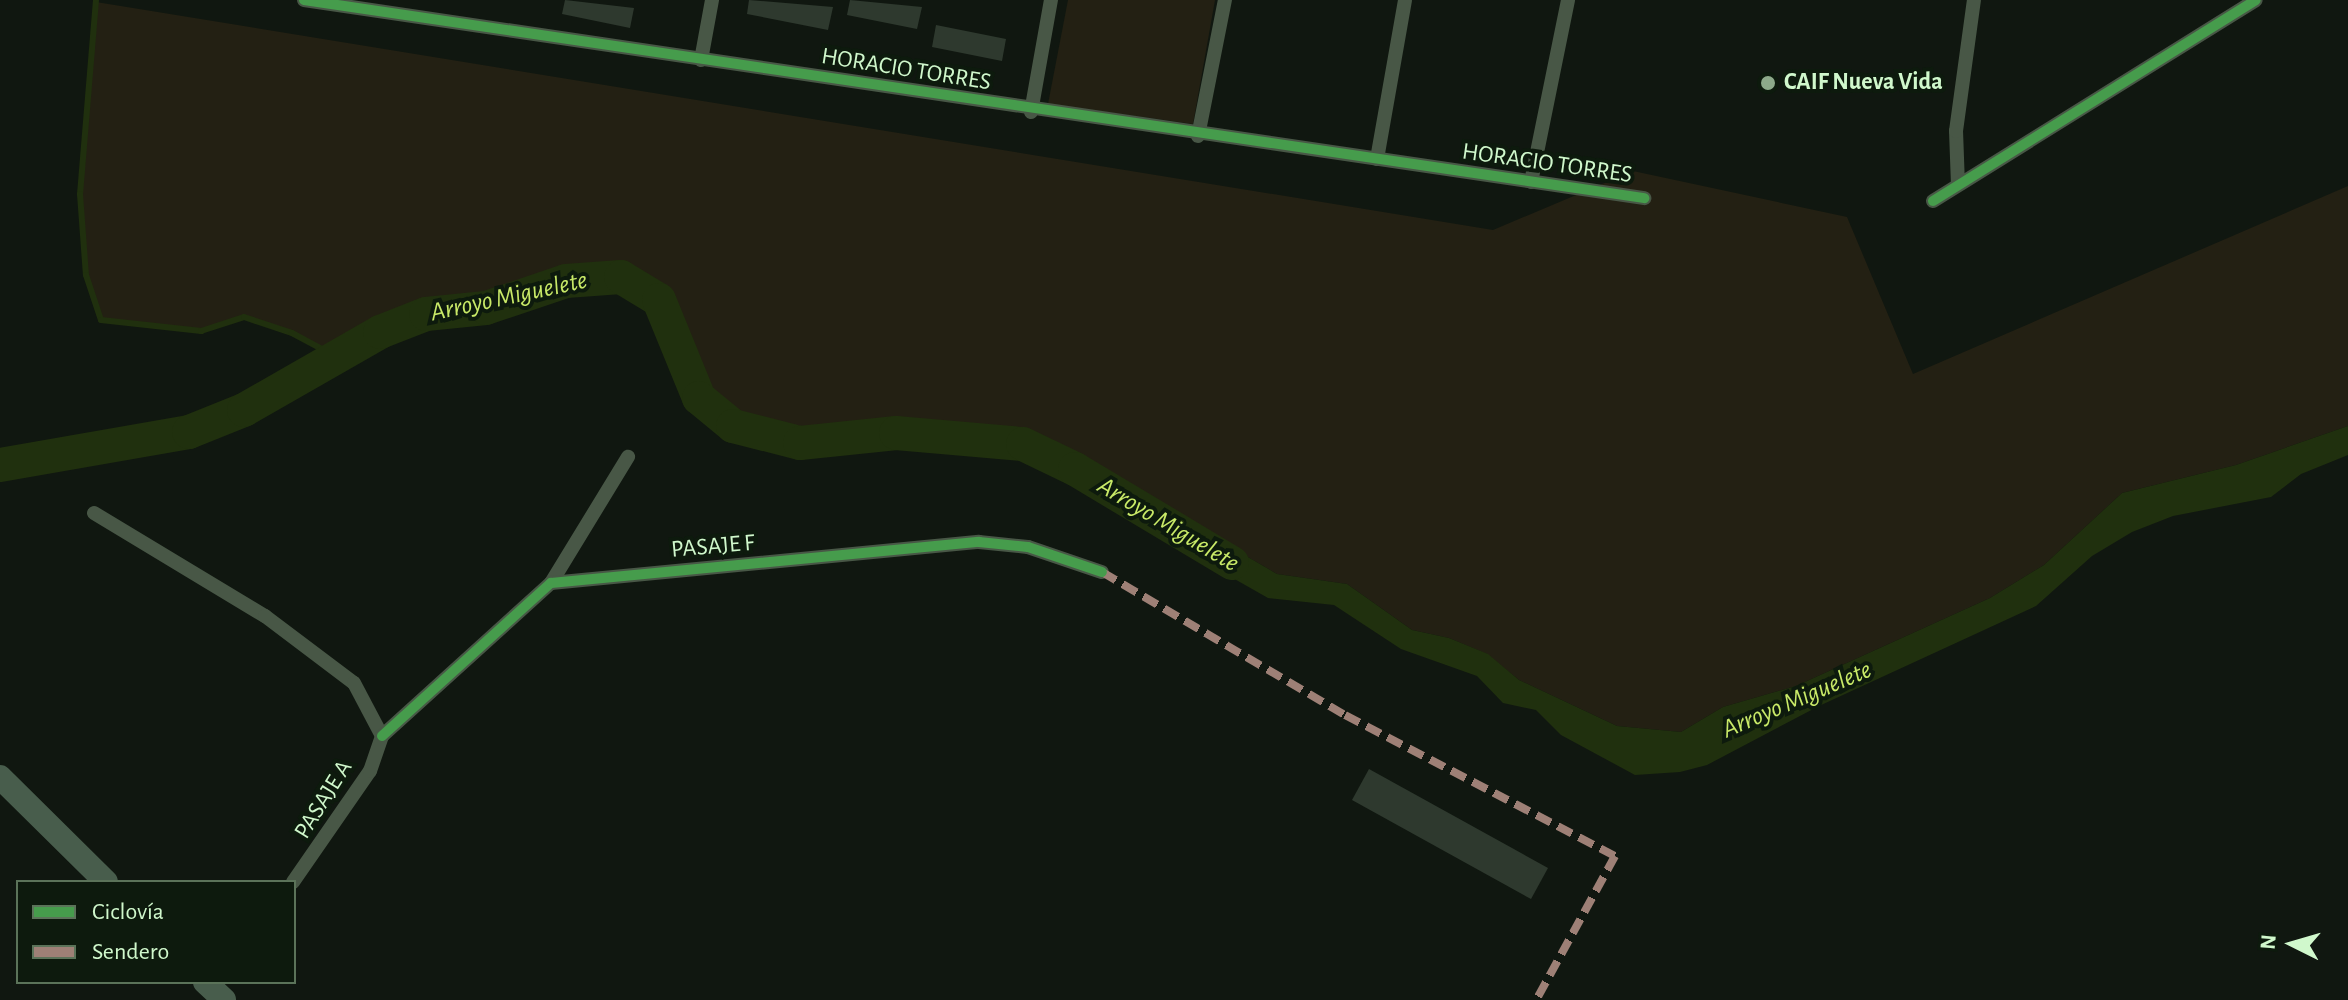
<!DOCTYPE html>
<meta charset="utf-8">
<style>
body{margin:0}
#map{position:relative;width:2348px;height:1000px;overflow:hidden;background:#101710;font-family:"Alegreya Sans",sans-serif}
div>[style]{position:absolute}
.green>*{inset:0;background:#232013}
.water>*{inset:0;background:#20300e}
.stream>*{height:6px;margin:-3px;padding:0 3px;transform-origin:3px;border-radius:3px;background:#20300e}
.river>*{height:34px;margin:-17px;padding:0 17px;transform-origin:17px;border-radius:17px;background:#20300e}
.building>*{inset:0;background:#2e392e}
.street>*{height:14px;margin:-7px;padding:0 7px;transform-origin:7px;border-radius:7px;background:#485746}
.primary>*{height:24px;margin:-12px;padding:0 12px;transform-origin:12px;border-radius:12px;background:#485d4c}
.quiet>*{height:8px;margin-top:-4px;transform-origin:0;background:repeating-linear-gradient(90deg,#9e8076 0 16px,transparent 0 24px)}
.cycleway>*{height:10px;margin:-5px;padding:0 5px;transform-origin:5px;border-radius:5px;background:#469c4c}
.dots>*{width:22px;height:22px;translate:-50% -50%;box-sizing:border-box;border:4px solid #0d1a0d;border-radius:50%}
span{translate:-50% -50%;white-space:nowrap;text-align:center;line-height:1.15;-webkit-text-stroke:8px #0d1a0d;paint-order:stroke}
.street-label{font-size:24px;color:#d0f8cc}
.poi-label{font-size:24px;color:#d0f8cc;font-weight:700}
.left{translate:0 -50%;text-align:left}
.water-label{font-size:26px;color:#c9ea68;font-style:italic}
.legend{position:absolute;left:16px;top:880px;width:280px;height:104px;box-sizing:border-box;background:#0d1a0d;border:2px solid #5b7359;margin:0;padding:10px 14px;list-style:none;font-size:24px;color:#d0f8cc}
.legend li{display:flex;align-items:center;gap:16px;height:40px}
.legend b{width:40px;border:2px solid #5b7359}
.north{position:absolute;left:2252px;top:904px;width:80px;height:80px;-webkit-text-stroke:6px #0d1a0d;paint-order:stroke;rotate:275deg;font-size:22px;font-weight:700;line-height:32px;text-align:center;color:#d0f8cc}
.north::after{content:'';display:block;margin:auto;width:28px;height:36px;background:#d0f8cc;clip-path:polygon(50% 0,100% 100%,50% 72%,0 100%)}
</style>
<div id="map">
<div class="green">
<i style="clip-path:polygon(1068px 0,1215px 0,1193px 124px,1048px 104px)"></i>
<i style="clip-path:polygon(96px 2px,1493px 230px,1633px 171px,1847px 217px,1913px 374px,2348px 186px,2348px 426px,2236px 465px,2122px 493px,2044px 565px,1990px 598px,1796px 686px,1723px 707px,1681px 732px,1617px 726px,1519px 680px,1487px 654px,1449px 638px,1412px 630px,1347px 584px,1277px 574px,1222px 542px,1193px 537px,1144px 513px,1075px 469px,1023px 444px,896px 433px,800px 443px,733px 426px,699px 398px,659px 300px,621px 277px,566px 281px,486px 308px,426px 314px,380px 332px,337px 357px,292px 333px,244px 318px,201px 331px,101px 320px,86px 275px,80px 194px)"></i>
</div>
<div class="water">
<i style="clip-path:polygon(2348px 426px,2348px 455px,2301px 474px,2271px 497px,2173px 516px,2132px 532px,2092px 556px,2036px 606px,1819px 706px,1707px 765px,1680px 772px,1635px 775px,1561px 735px,1536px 710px,1503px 703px,1477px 676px,1401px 649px,1334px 605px,1268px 598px,1224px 573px,1193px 537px,1222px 542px,1277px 574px,1347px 584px,1412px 630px,1449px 638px,1488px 654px,1519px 680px,1617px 726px,1681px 732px,1723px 707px,1796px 686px,1990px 598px,2044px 565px,2122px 493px,2236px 465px)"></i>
</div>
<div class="stream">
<i style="left:96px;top:0;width:195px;rotate:94.7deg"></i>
<i style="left:80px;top:194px;width:81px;rotate:85.8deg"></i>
<i style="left:86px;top:275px;width:47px;rotate:71.6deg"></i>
<i style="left:101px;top:320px;width:101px;rotate:6.3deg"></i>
<i style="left:201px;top:331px;width:45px;rotate:-18deg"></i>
<i style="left:244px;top:317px;width:51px;rotate:18.4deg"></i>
<i style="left:292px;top:333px;width:51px;rotate:28.1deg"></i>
</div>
<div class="river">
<i style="left:0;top:465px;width:192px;rotate:-9.9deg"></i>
<i style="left:189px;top:432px;width:59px;rotate:-21.8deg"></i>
<i style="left:244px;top:410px;width:157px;rotate:-29.8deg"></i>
<i style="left:380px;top:332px;width:49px;rotate:-21.4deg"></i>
<i style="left:426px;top:314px;width:60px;rotate:-5.7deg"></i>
<i style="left:486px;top:308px;width:84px;rotate:-18.6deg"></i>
<i style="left:566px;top:281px;width:55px;rotate:-4.2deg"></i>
<i style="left:621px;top:277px;width:44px;rotate:31.2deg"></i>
<i style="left:659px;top:300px;width:106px;rotate:67.8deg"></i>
<i style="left:699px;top:398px;width:44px;rotate:39.5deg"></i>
<i style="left:733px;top:426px;width:69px;rotate:14.2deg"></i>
<i style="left:800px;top:443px;width:97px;rotate:-5.9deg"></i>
<i style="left:896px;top:433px;width:127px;rotate:5deg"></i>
<i style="left:1023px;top:444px;width:58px;rotate:25.7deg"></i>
<i style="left:1075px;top:469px;width:183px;rotate:30.9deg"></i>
</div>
<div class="building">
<i style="clip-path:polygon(565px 0,634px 8px,630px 28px,562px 14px)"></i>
<i style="clip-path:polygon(749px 0,833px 7px,828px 30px,747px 14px)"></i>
<i style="clip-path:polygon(850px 0,922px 7px,917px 29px,847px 15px)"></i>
<i style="clip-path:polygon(936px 25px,1006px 39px,1002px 61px,932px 47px)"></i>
<i style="clip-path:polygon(1369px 769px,1548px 868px,1531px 899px,1352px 800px)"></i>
</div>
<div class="street">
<i style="left:304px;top:0;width:1355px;rotate:8.41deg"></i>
<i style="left:701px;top:60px;width:61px;rotate:-79.6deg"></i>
<i style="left:1031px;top:112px;width:114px;rotate:-79.9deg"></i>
<i style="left:1198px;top:136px;width:139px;rotate:-78.8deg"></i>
<i style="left:1377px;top:159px;width:161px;rotate:-80deg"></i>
<i style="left:1531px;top:182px;width:186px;rotate:-78.5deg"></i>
<i style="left:1958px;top:185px;width:54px;rotate:-92.1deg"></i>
<i style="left:1956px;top:131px;width:132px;rotate:-82.2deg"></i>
<i style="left:1933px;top:201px;width:380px;rotate:-31.9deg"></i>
<i style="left:94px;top:513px;width:200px;rotate:31.1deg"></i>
<i style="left:265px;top:616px;width:111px;rotate:37deg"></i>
<i style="left:354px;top:683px;width:60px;rotate:62.2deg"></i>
<i style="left:551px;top:583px;width:148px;rotate:-58.6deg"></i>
<i style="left:382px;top:736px;width:228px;rotate:-42.2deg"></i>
<i style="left:551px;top:583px;width:430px;rotate:-5.5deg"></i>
<i style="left:979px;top:542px;width:49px;rotate:5.8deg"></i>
<i style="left:1028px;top:547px;width:78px;rotate:18.7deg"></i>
<i style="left:293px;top:882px;width:135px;rotate:-55.3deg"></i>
<i style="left:370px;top:771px;width:37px;rotate:-71deg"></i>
</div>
<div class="primary">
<i style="left:0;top:777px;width:149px;rotate:44.7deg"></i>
<i style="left:205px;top:982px;width:26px;rotate:43deg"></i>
</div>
<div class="quiet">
<i style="left:1102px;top:572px;width:282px;rotate:30.5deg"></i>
<i style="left:1345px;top:715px;width:305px;rotate:27.6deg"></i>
<i style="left:1615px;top:856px;width:164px;rotate:118.7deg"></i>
</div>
<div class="cycleway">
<i style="left:304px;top:0;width:1355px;rotate:8.41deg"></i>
<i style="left:1933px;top:201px;width:380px;rotate:-31.9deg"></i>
<i style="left:382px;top:736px;width:228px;rotate:-42.2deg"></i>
<i style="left:551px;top:583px;width:430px;rotate:-5.5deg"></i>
<i style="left:979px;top:542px;width:49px;rotate:5.8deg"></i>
<i style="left:1028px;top:547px;width:78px;rotate:18.7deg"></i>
</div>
<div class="dots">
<i style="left:1768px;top:83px;background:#8da98a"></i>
</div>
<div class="street-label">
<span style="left:906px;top:70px;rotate:9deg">HORACIO TORRES</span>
<span style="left:1547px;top:164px;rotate:8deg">HORACIO TORRES</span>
<span style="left:713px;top:547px;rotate:-5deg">PASAJE F</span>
<span style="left:324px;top:800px;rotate:-58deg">PASAJE A</span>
</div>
<div class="poi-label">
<span class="left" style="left:1784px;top:83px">CAIF Nueva Vida</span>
</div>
<div class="water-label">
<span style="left:509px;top:297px;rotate:-12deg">Arroyo Miguelete</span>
<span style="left:1168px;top:525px;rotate:31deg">Arroyo Miguelete</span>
<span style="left:1797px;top:700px;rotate:-23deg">Arroyo Miguelete</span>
</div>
<ul class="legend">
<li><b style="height:10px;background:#469c4c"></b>Ciclovía</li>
<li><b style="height:10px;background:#9e8076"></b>Sendero</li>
</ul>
<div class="north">N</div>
</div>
